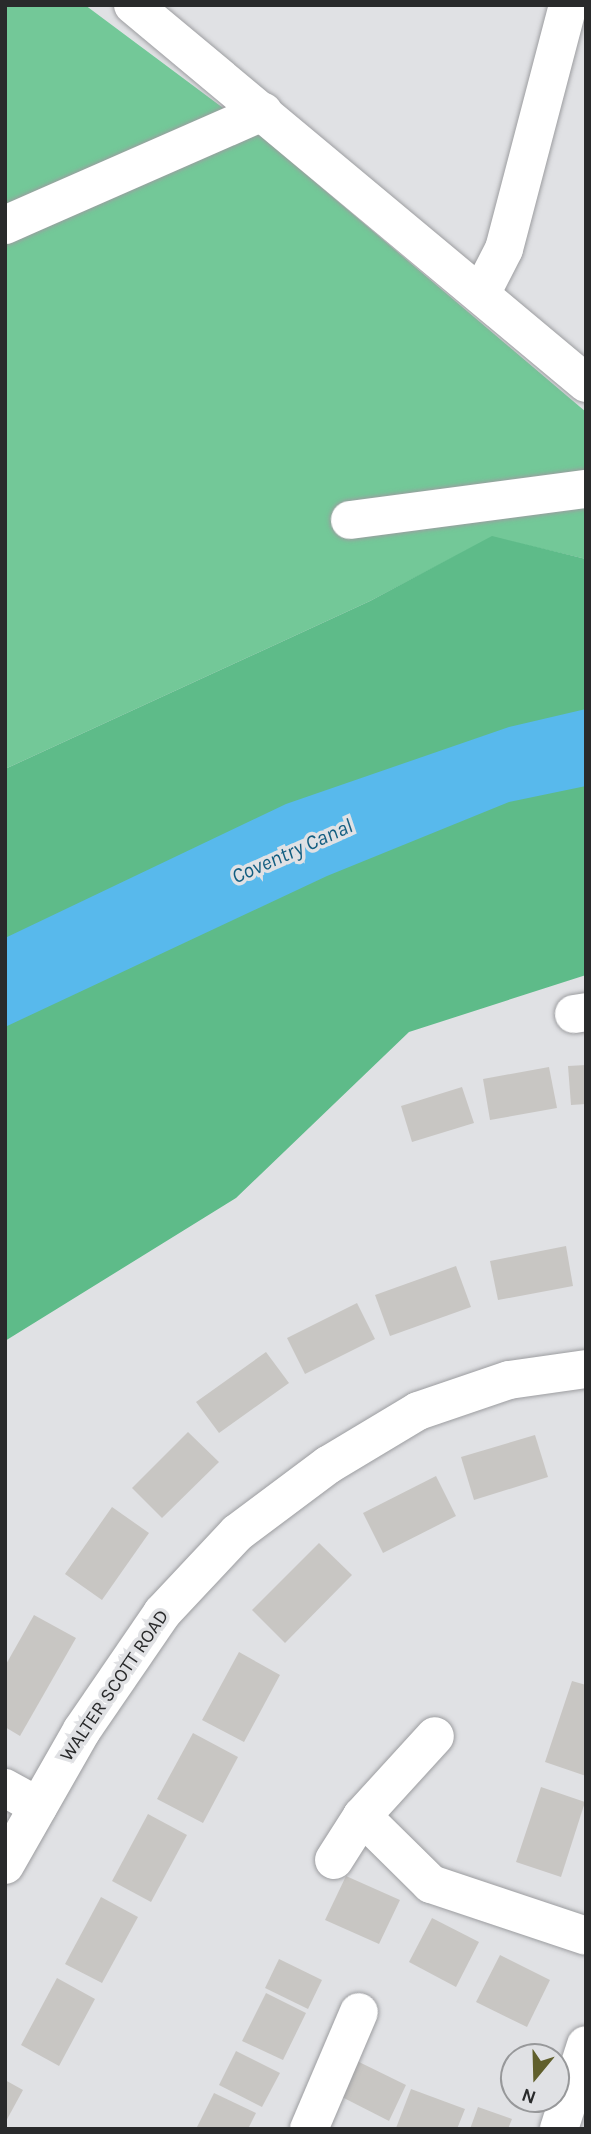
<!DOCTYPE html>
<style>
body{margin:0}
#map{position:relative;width:591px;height:2134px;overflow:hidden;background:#e0e1e4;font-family:Karla,sans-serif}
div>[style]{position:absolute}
.green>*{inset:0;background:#73c898}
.forest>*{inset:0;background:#5ebb89}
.water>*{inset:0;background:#58b9ec}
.building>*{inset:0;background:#c8c6c3}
.roads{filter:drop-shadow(0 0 2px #9c9da0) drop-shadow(0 0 2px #9c9da0)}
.minor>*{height:38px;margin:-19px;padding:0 19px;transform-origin:19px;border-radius:19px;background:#fff}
span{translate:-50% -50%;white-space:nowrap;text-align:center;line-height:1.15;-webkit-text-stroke:7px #e0e1e4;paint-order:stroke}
.street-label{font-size:19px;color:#292a2b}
.water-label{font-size:21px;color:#135e81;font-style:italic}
.frame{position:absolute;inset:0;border:7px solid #292a2b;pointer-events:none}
.north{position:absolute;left:500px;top:2043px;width:70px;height:70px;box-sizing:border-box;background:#e0e1e4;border:2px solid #97989a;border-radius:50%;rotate:199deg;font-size:19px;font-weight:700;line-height:28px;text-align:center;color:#292a2b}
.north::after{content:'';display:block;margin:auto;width:24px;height:32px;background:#605f2c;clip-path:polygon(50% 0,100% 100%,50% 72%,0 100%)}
</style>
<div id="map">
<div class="green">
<i style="clip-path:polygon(5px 5px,85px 5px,262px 137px,586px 412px,586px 559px,492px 537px,370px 601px,5px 769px)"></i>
</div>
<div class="forest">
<i style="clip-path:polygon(492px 536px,586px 559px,586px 975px,409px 1032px,236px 1198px,5px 1341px,5px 769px,370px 601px)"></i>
</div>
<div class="water">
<i style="clip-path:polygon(586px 709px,586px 786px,509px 802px,327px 876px,5px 1027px,5px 938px,286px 804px,509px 727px)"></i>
</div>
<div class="building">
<i style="clip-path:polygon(586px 1065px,586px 1104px,571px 1105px,568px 1066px)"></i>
<i style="clip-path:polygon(549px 1067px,557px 1108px,490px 1120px,483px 1079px)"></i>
<i style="clip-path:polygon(462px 1087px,474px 1123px,412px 1142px,401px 1106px)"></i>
<i style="clip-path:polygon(566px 1246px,573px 1286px,498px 1300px,490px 1261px)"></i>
<i style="clip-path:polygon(456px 1266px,471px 1307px,390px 1336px,375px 1295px)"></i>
<i style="clip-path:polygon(357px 1303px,375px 1339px,305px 1374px,287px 1338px)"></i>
<i style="clip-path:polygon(266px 1352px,289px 1383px,219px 1433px,196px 1402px)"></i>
<i style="clip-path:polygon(188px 1432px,219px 1462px,162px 1518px,132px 1488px)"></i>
<i style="clip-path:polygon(535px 1435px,548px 1477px,474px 1500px,461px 1457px)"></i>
<i style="clip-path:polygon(436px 1476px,456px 1516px,383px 1553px,363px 1513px)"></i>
<i style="clip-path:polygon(112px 1507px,149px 1533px,102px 1600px,65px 1574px)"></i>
<i style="clip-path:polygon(319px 1543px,352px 1575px,285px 1643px,252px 1610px)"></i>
<i style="clip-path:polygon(34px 1615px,76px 1638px,20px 1736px,5px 1727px,5px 1666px)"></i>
<i style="clip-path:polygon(239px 1652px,280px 1675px,244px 1742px,202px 1720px)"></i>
<i style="clip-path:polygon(572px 1681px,586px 1685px,586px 1776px,545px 1762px)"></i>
<i style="clip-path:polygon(193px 1733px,238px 1757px,203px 1823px,157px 1799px)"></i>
<i style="clip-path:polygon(541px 1787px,585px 1802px,561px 1877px,516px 1862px)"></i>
<i style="clip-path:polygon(148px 1814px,187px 1835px,151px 1902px,112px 1881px)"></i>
<i style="clip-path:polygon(346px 1876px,400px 1900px,379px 1944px,325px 1920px)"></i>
<i style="clip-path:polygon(101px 1897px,138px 1917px,102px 1983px,65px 1964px)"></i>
<i style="clip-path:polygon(432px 1918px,479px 1942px,456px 1987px,409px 1962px)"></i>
<i style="clip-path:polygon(500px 1955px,550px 1980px,527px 2027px,476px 2002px)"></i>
<i style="clip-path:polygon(279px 1959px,322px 1980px,308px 2009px,265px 1988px)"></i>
<i style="clip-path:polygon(57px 1978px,95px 1999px,59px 2066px,21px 2045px)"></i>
<i style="clip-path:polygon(266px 1993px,306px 2013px,283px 2060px,242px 2041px)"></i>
<i style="clip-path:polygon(236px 2051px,280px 2073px,262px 2107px,219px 2085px)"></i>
<i style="clip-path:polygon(357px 2061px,406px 2085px,389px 2121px,340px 2096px)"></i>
<i style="clip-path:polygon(5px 2080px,23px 2090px,5px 2123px)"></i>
<i style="clip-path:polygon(411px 2089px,465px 2109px,457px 2129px,396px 2128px)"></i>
<i style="clip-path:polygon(214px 2093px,256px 2113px,248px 2129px,196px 2129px)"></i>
<i style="clip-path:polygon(478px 2107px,512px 2119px,508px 2129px,470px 2129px)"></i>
</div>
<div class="roads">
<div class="minor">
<i style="left:133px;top:5px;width:590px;rotate:39.84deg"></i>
<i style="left:5px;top:225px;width:282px;rotate:-23.7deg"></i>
<i style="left:482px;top:292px;width:48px;rotate:-62.9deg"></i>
<i style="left:504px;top:249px;width:252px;rotate:-75.3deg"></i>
<i style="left:350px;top:520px;width:238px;rotate:-7.5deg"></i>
<i style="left:574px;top:1014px;width:12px;rotate:-9deg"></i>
<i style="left:5px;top:1788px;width:38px;rotate:29deg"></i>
<i style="left:362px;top:1816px;width:97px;rotate:44.6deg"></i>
<i style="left:431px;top:1884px;width:163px;rotate:18.5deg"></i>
<i style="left:334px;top:1860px;width:52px;rotate:-57.5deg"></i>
<i style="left:362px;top:1816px;width:108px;rotate:-47.6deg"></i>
<i style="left:5px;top:1865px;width:155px;rotate:-60.3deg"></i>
<i style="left:82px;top:1730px;width:142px;rotate:-55.6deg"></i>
<i style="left:162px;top:1613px;width:110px;rotate:-46.8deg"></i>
<i style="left:237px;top:1533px;width:114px;rotate:-36.8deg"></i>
<i style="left:328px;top:1465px;width:105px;rotate:-31deg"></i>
<i style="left:418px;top:1411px;width:96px;rotate:-18.8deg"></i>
<i style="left:509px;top:1380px;width:78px;rotate:-8.1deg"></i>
<i style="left:309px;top:2129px;width:127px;rotate:-66.9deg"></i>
<i style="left:559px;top:2129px;width:88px;rotate:-72.2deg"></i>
</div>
</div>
<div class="street-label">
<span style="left:115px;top:1686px;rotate:-56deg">WALTER SCOTT ROAD</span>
</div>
<div class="water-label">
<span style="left:292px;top:851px;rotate:-24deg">Coventry Canal</span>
</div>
<div class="frame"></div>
<div class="north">N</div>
</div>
